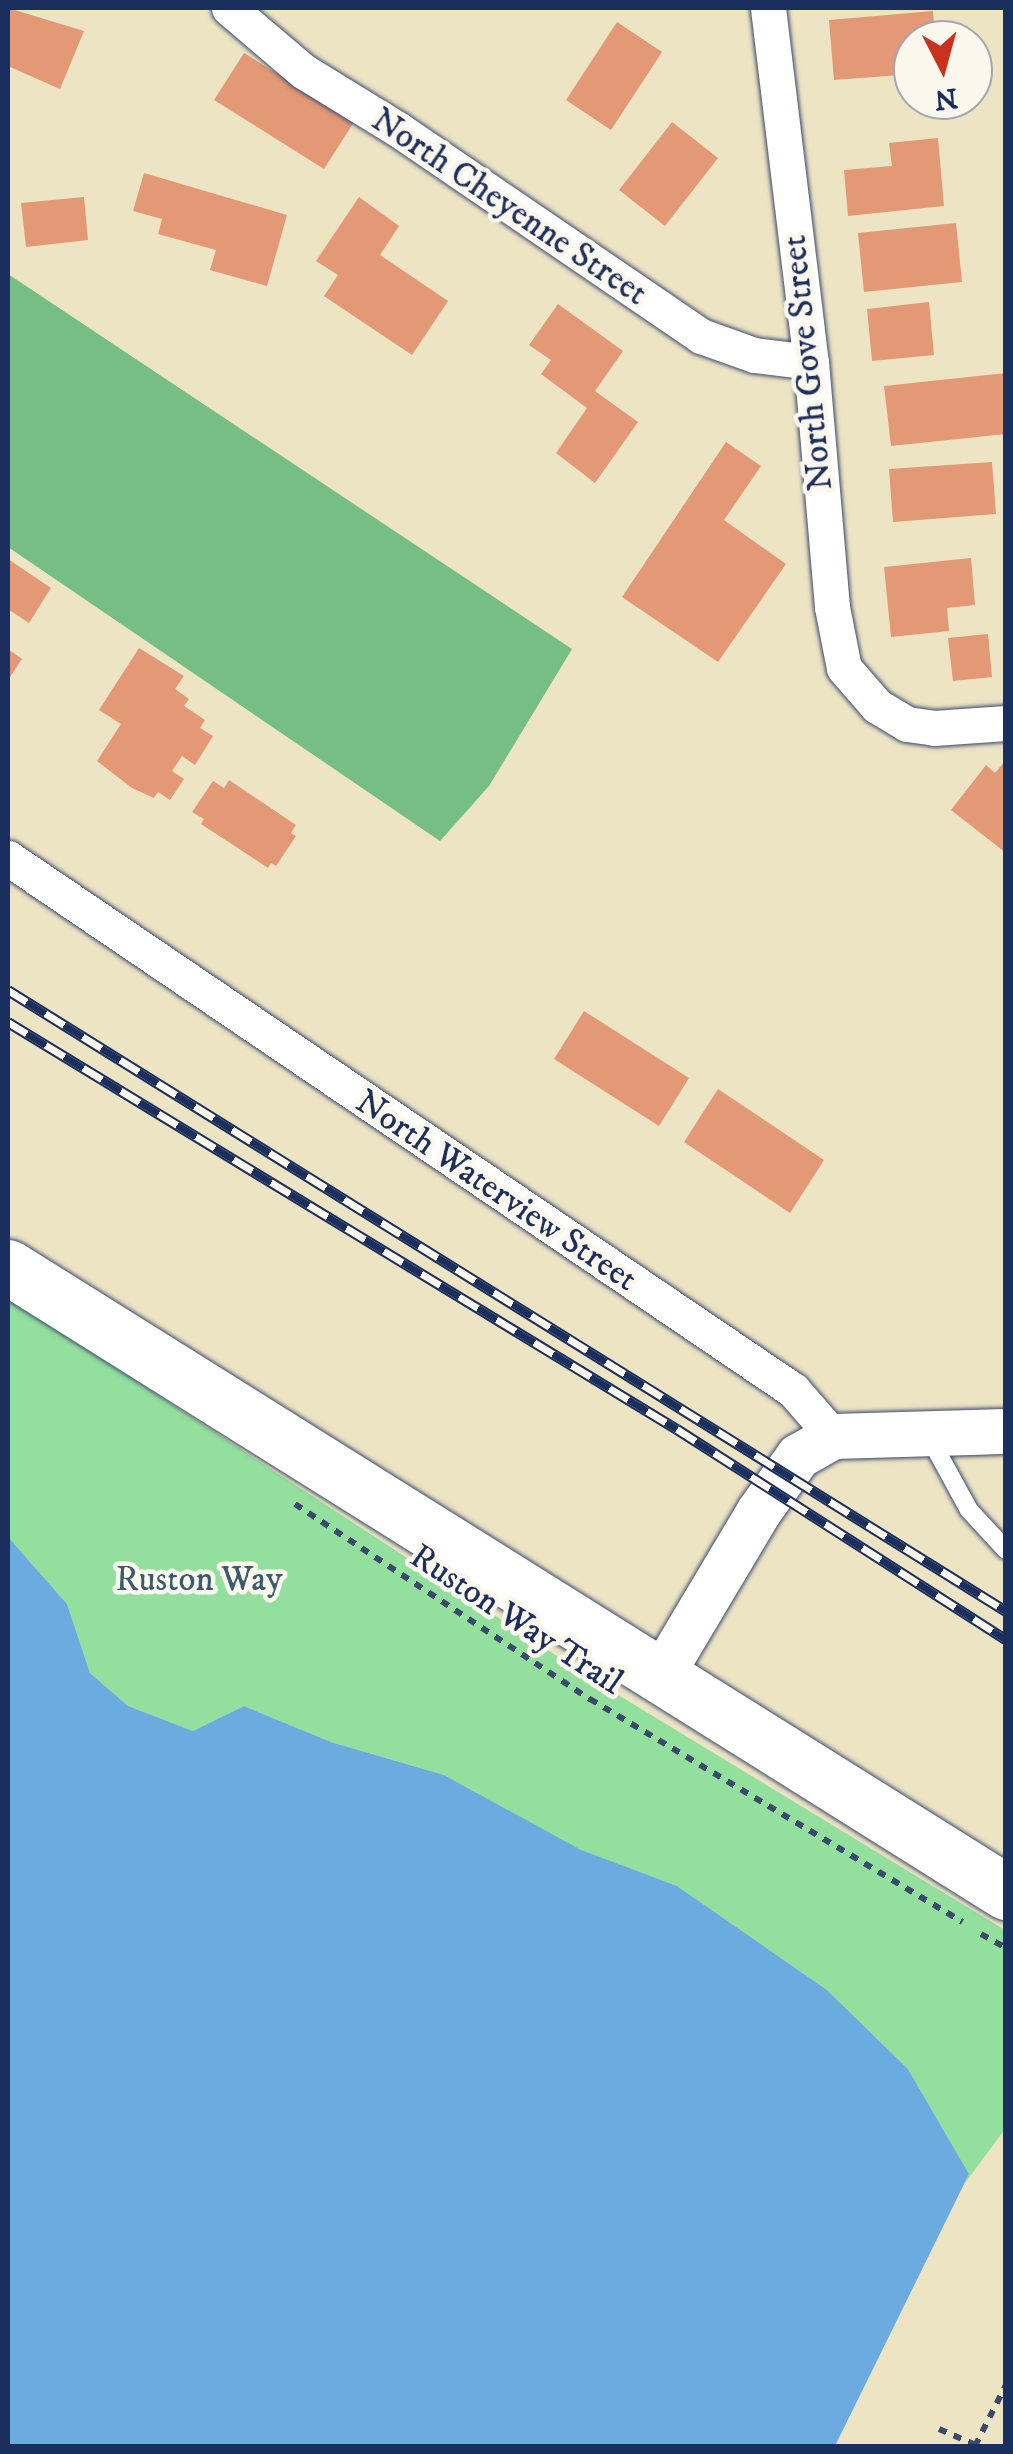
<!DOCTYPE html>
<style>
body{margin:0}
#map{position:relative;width:1013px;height:2454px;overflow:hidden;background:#ede4c4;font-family:"IM FELL DW Pica",serif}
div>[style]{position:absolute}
.green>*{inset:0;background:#93df9d}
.forest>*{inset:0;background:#76be84}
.water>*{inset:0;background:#6cabdf}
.building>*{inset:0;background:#e39876}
.path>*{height:6px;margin-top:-3px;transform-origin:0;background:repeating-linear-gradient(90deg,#3a4a6d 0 8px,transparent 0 16px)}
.roads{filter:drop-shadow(0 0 2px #3a4a6d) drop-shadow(0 0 2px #3a4a6d)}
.service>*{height:18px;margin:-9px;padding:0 9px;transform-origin:9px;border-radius:9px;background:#fff}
.minor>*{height:35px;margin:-17.5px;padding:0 17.5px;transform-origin:17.5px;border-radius:17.5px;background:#fff}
.tertiary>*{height:45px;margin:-22.5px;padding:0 22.5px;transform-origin:22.5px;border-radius:22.5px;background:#fff}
.primary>*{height:55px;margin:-27.5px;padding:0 27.5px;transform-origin:27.5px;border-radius:27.5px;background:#fff}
.rail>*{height:11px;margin-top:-5.5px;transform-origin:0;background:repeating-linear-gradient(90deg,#fbf7ec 0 22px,#1b2f5e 0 44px);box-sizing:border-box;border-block:2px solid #1b2f5e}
span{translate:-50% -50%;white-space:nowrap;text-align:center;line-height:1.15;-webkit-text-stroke:9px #fbf7ec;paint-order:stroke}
.street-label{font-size:35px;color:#1b2f5e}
.park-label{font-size:35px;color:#395b6e}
.frame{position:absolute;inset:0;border:10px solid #1b2f5e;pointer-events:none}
.north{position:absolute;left:893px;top:20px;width:100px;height:100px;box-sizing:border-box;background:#fbf7ec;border:2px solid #a1a7b3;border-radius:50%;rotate:174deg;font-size:28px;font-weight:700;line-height:40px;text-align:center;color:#1b2f5e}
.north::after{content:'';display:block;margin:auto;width:35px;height:45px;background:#c8321e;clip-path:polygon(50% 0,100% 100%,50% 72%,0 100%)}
</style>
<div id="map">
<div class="green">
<i style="clip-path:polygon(8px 1297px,592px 1679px,1005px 1930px,1005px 2129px,965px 2183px,969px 2174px,908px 2069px,827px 1990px,677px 1886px,581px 1851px,444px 1775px,331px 1742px,244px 1706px,193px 1731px,128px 1706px,90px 1673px,67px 1604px,8px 1537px)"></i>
</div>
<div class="forest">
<i style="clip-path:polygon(8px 274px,572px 649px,489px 786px,440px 841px,8px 547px)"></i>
</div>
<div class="water">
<i style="clip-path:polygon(8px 1537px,67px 1604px,90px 1673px,128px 1706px,193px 1731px,244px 1706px,331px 1742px,444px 1775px,581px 1850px,677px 1886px,827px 1990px,908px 2069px,969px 2174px,835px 2446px,8px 2446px)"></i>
</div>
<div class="building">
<i style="clip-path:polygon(8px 8px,84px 31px,60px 89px,8px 66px)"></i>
<i style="clip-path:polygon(933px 11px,935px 40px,913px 40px,913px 74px,834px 80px,829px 20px)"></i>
<i style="clip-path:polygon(617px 22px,662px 52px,611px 130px,566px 100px)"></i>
<i style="clip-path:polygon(244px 53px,354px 122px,324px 169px,214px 100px)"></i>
<i style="clip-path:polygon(672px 122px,718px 158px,665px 226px,619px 190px)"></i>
<i style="clip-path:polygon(938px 138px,944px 206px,848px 216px,844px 170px,892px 166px,889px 143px)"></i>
<i style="clip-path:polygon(144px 173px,287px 215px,267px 286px,210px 270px,216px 250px,158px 234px,162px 219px,133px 211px)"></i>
<i style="clip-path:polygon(84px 197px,88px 240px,26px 247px,21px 203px)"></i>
<i style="clip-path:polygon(359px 197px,399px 226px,380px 255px,448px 301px,412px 355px,324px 296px,338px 275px,316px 261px)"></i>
<i style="clip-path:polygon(956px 223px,962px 282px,864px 292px,858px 233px)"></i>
<i style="clip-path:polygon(929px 302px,934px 355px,872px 361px,867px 309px)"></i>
<i style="clip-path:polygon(558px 304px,623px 351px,595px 391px,638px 422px,595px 483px,556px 453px,587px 408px,541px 374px,551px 360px,529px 345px)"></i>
<i style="clip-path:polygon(1006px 373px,1006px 434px,891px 446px,884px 386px)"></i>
<i style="clip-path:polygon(726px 442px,761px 466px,724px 520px,786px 564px,718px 662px,622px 597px)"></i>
<i style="clip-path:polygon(992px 462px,996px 514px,893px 522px,889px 469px)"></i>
<i style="clip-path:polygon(971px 558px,975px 605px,947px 608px,949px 631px,891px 637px,884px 567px)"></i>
<i style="clip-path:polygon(8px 559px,51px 588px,29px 623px,8px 609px)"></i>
<i style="clip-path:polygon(988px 634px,992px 677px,953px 681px,948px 638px)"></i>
<i style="clip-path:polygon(139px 648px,184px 676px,175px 689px,189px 699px,184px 706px,205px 720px,200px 728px,213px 736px,195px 765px,182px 756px,172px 771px,184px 779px,170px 800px,158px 792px,154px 798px,132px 788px,97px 761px,121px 724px,99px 710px)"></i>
<i style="clip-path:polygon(8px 649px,22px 659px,8px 680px)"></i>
<i style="clip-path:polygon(1006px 760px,1006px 853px,951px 810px,986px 765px,995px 773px)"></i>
<i style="clip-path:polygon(229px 780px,296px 825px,291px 833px,296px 836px,276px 866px,271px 863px,268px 868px,201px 824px,204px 819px,192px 812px,213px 781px,224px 788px)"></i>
<i style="clip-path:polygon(584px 1011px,689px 1078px,659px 1126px,554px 1059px)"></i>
<i style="clip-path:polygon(718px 1089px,824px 1160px,790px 1213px,684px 1142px)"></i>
</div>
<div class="path">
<i style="left:295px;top:1504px;width:354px;rotate:33.5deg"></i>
<i style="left:590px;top:1699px;width:434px;rotate:30.9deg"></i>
<i style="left:981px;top:1934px;width:29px;rotate:29deg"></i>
<i style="left:939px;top:2429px;width:40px;rotate:23.4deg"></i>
<i style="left:975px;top:2446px;width:68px;rotate:-63.1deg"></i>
</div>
<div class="roads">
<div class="service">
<i style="left:928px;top:1435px;width:85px;rotate:61.3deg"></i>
<i style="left:969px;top:1510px;width:54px;rotate:47.2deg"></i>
</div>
<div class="minor">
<i style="left:229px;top:8px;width:97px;rotate:40.4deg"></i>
<i style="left:303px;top:71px;width:113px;rotate:31.6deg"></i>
<i style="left:399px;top:130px;width:366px;rotate:34.3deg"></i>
<i style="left:701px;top:336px;width:56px;rotate:19.7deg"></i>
<i style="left:754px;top:355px;width:57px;rotate:7deg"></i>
<i style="left:768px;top:8px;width:357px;rotate:83.1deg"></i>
<i style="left:811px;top:362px;width:246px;rotate:85.1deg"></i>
<i style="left:832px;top:607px;width:62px;rotate:78.9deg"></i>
<i style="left:844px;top:668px;width:50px;rotate:49deg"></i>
<i style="left:877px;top:706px;width:35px;rotate:31deg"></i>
<i style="left:907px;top:724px;width:27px;rotate:8deg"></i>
<i style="left:934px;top:728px;width:72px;rotate:-4deg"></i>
<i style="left:8px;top:858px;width:948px;rotate:34.13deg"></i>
<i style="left:793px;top:1390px;width:61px;rotate:49deg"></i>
</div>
<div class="tertiary">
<i style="left:661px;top:1675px;width:190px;rotate:-59.2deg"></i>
<i style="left:758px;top:1512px;width:69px;rotate:-54.5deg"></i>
<i style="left:798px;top:1456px;width:40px;rotate:-29.7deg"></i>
<i style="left:833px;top:1436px;width:173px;rotate:-1.7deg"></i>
</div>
<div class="primary">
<i style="left:8px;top:1267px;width:1178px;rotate:32.06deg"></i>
</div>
</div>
<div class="rail">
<i style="left:8px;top:990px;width:1175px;rotate:31.89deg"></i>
<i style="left:8px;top:1022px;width:783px;rotate:31.32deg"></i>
<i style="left:677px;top:1429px;width:390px;rotate:32.6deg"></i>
</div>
<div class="street-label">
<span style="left:509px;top:207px;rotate:34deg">North Cheyenne Street</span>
<span style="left:808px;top:363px;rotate:-96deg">North Gove Street</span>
<span style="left:496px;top:1191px;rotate:34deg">North Waterview Street</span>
<span style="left:516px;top:1620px;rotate:33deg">Ruston Way Trail</span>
</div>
<div class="park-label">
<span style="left:199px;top:1580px">Ruston Way</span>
</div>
<div class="frame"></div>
<div class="north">N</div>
</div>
